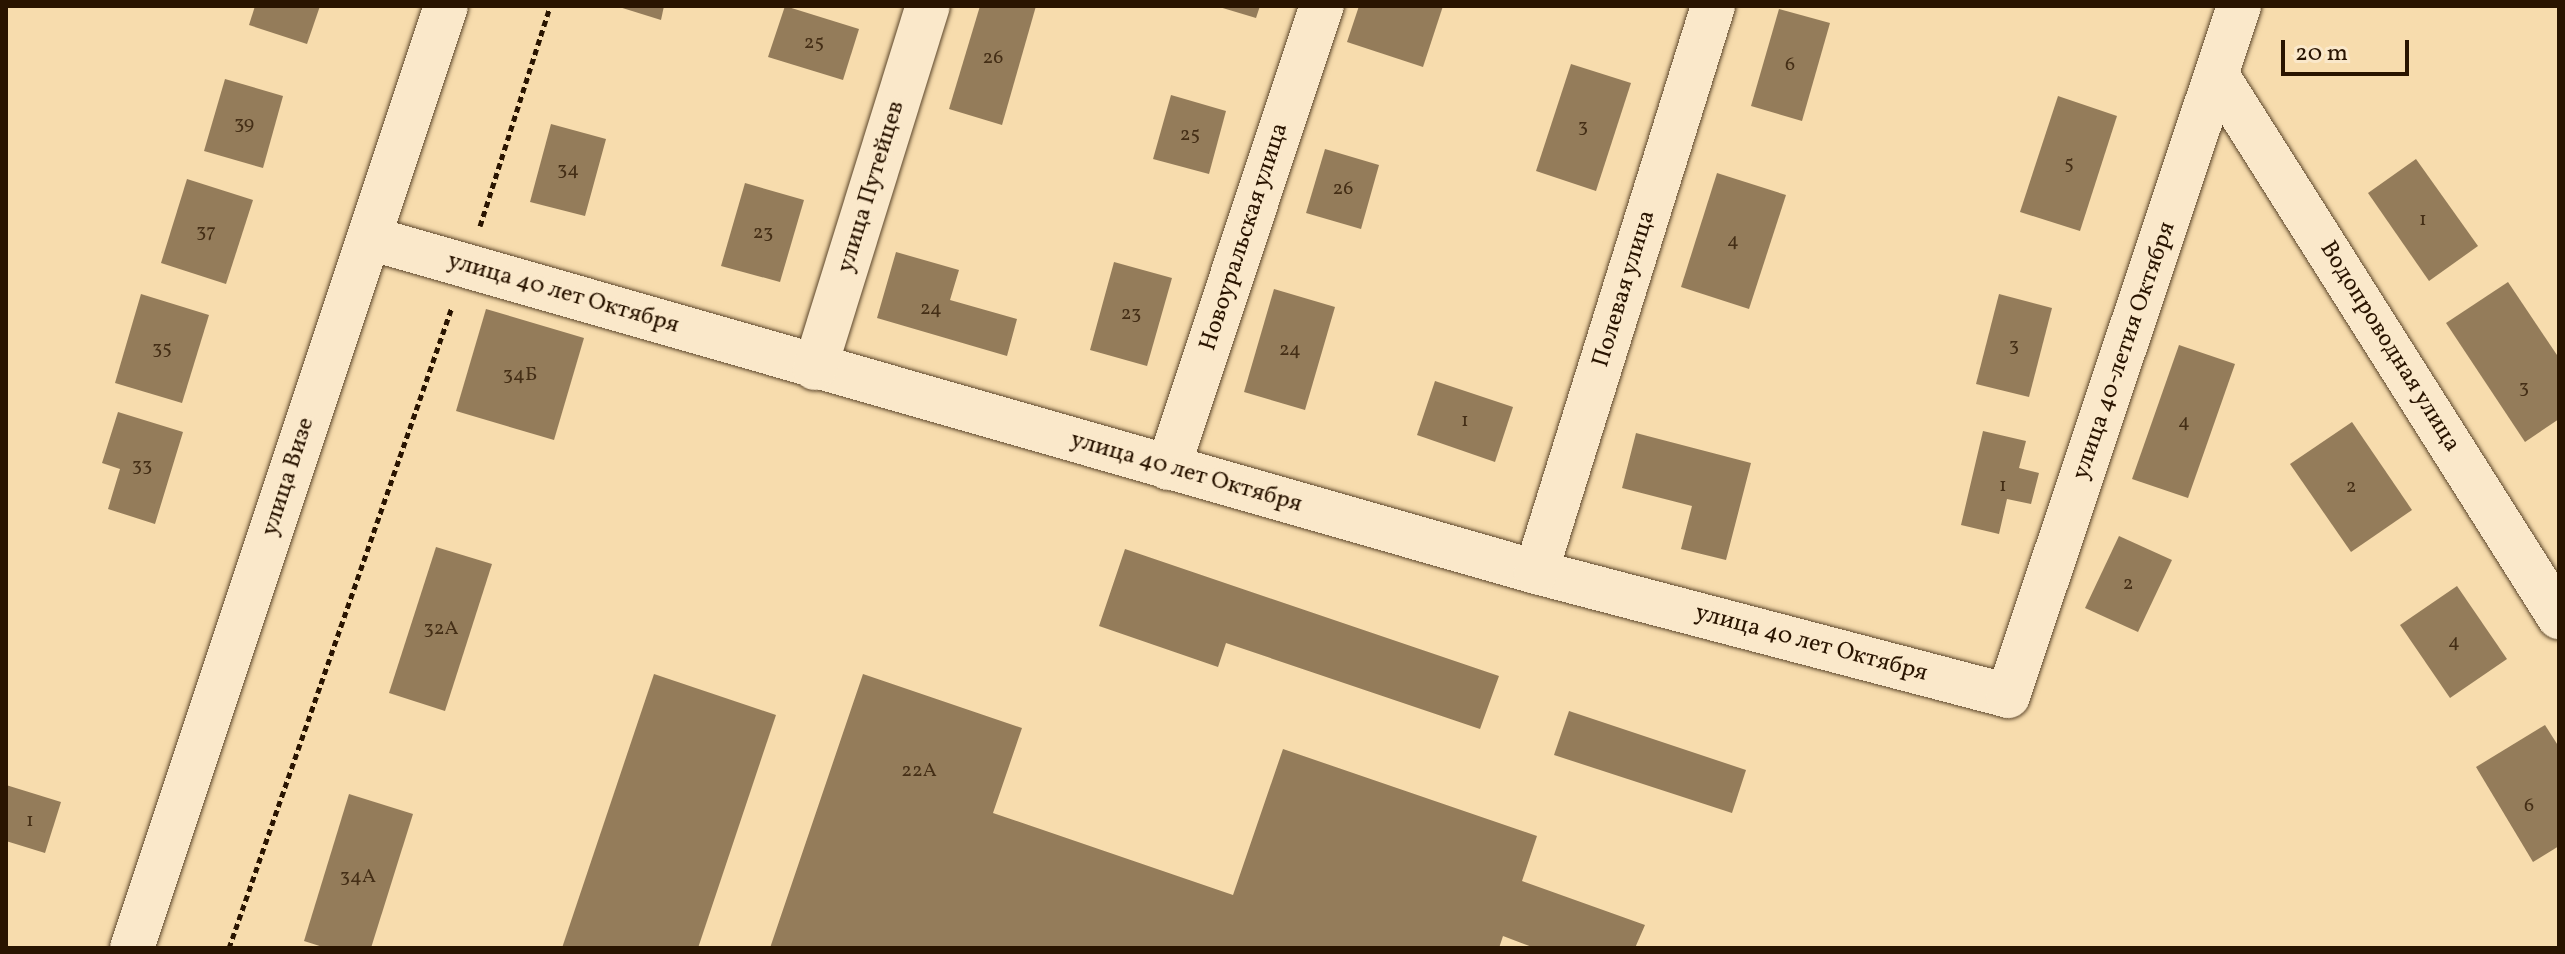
<!DOCTYPE html>
<meta charset="utf-8">
<style>
body{margin:0}
#map{position:relative;width:2565px;height:954px;overflow:hidden;background:#f7dcad;font-family:Vollkorn,serif}
div>[style]{position:absolute}
.building>*{inset:0;background:#947c5a}
.path>*{height:5px;margin-top:-2.5px;transform-origin:0;background:repeating-linear-gradient(90deg,#291400 0 6px,transparent 0 10px)}
.roads{filter:drop-shadow(0 0 2px #5c462b) drop-shadow(0 0 2px #5c462b)}
.minor>*{height:44px;margin:-22px;padding:0 22px;transform-origin:22px;border-radius:22px;background:#fae8ca}
span{translate:-50% -50%;white-space:nowrap;text-align:center;line-height:1.15;-webkit-text-stroke:8px #fae8ca;paint-order:stroke}
.number-label{font-size:20px;color:#442e16}
.number-label span{-webkit-text-stroke-width:0}
.street-label{font-size:24px;color:#291400}
.frame{position:absolute;inset:0;border:8px solid #291400;pointer-events:none}
.scale{position:absolute;left:2281px;top:40px;width:128px;height:36px;box-sizing:border-box;border:4px solid #291400;border-top:0;padding-left:10px;font-size:24px;line-height:28px;white-space:nowrap;color:#291400;-webkit-text-stroke:6px #fae8ca;paint-order:stroke}
</style>
<div id="map">
<div class="building">
<i style="clip-path:polygon(255px 6px,320px 6px,307px 44px,249px 25px)"></i>
<i style="clip-path:polygon(616px 6px,664px 6px,661px 20px)"></i>
<i style="clip-path:polygon(785px 6px,859px 29px,843px 80px,768px 57px)"></i>
<i style="clip-path:polygon(980px 6px,1036px 6px,1002px 125px,949px 109px)"></i>
<i style="clip-path:polygon(1216px 6px,1260px 6px,1256px 18px)"></i>
<i style="clip-path:polygon(1359px 6px,1443px 6px,1423px 67px,1347px 42px)"></i>
<i style="clip-path:polygon(1779px 9px,1830px 23px,1802px 121px,1751px 106px)"></i>
<i style="clip-path:polygon(1571px 64px,1631px 83px,1596px 191px,1536px 171px)"></i>
<i style="clip-path:polygon(225px 79px,283px 96px,263px 168px,204px 151px)"></i>
<i style="clip-path:polygon(1171px 95px,1226px 111px,1209px 174px,1153px 159px)"></i>
<i style="clip-path:polygon(2058px 96px,2117px 116px,2080px 231px,2020px 212px)"></i>
<i style="clip-path:polygon(551px 124px,606px 139px,585px 216px,530px 202px)"></i>
<i style="clip-path:polygon(1325px 149px,1379px 165px,1361px 229px,1306px 213px)"></i>
<i style="clip-path:polygon(2416px 159px,2478px 246px,2429px 281px,2368px 193px)"></i>
<i style="clip-path:polygon(1717px 173px,1786px 195px,1749px 309px,1681px 287px)"></i>
<i style="clip-path:polygon(187px 179px,253px 200px,226px 284px,161px 263px)"></i>
<i style="clip-path:polygon(745px 183px,804px 200px,780px 282px,721px 266px)"></i>
<i style="clip-path:polygon(896px 252px,959px 270px,950px 300px,1017px 319px,1007px 356px,877px 318px)"></i>
<i style="clip-path:polygon(1114px 262px,1172px 278px,1147px 366px,1090px 350px)"></i>
<i style="clip-path:polygon(2508px 282px,2559px 358px,2559px 419px,2525px 442px,2446px 323px)"></i>
<i style="clip-path:polygon(1274px 289px,1335px 307px,1305px 410px,1244px 392px)"></i>
<i style="clip-path:polygon(141px 294px,209px 315px,182px 403px,115px 383px)"></i>
<i style="clip-path:polygon(1999px 294px,2052px 308px,2029px 397px,1976px 384px)"></i>
<i style="clip-path:polygon(486px 309px,584px 338px,554px 440px,456px 411px)"></i>
<i style="clip-path:polygon(2179px 345px,2235px 364px,2188px 498px,2132px 479px)"></i>
<i style="clip-path:polygon(1435px 381px,1513px 407px,1495px 462px,1417px 435px)"></i>
<i style="clip-path:polygon(118px 412px,183px 432px,155px 524px,108px 509px,120px 469px,102px 463px)"></i>
<i style="clip-path:polygon(2352px 422px,2412px 510px,2351px 552px,2290px 464px)"></i>
<i style="clip-path:polygon(1983px 431px,2026px 441px,2019px 468px,2039px 473px,2031px 504px,2007px 499px,1999px 534px,1961px 525px)"></i>
<i style="clip-path:polygon(1636px 433px,1751px 463px,1726px 560px,1681px 549px,1692px 506px,1622px 488px)"></i>
<i style="clip-path:polygon(2119px 536px,2172px 560px,2138px 632px,2085px 608px)"></i>
<i style="clip-path:polygon(436px 547px,492px 564px,445px 711px,389px 693px)"></i>
<i style="clip-path:polygon(1125px 549px,1499px 676px,1480px 729px,1226px 643px,1218px 667px,1099px 626px)"></i>
<i style="clip-path:polygon(2457px 586px,2507px 659px,2450px 698px,2400px 625px)"></i>
<i style="clip-path:polygon(654px 674px,776px 715px,698px 948px,562px 948px)"></i>
<i style="clip-path:polygon(863px 674px,1022px 728px,993px 813px,1233px 895px,1283px 749px,1537px 836px,1522px 881px,1645px 925px,1635px 948px,1535px 948px,1503px 936px,1499px 948px,770px 948px)"></i>
<i style="clip-path:polygon(1569px 711px,1746px 770px,1732px 813px,1554px 755px)"></i>
<i style="clip-path:polygon(2545px 725px,2559px 747px,2559px 846px,2533px 862px,2476px 767px)"></i>
<i style="clip-path:polygon(6px 785px,61px 802px,45px 853px,6px 841px)"></i>
<i style="clip-path:polygon(349px 794px,413px 814px,371px 948px,326px 948px,304px 941px)"></i>
</div>
<div class="path">
<i style="left:480px;top:226px;width:231px;rotate:-72.3deg"></i>
<i style="left:229px;top:948px;width:679px;rotate:-70.82deg"></i>
</div>
<div class="roads">
<div class="minor">
<i style="left:2218px;top:77px;width:639px;rotate:57.73deg"></i>
<i style="left:369px;top:238px;width:1214px;rotate:15.97deg"></i>
<i style="left:1536px;top:572px;width:488px;rotate:14.7deg"></i>
<i style="left:2008px;top:696px;width:728px;rotate:-71.49deg"></i>
<i style="left:815px;top:368px;width:379px;rotate:-72.7deg"></i>
<i style="left:1168px;top:468px;width:487px;rotate:-71.6deg"></i>
<i style="left:1536px;top:572px;width:593px;rotate:-72.63deg"></i>
<i style="left:132px;top:948px;width:993px;rotate:-71.57deg"></i>
</div>
</div>
<div class="number-label">
<span style="left:814px;top:43px">25</span>
<span style="left:993px;top:58px">26</span>
<span style="left:1790px;top:65px">6</span>
<span style="left:244px;top:124px">39</span>
<span style="left:1583px;top:127px">3</span>
<span style="left:1190px;top:135px">25</span>
<span style="left:2069px;top:164px">5</span>
<span style="left:568px;top:170px">34</span>
<span style="left:1343px;top:189px">26</span>
<span style="left:2423px;top:220px">1</span>
<span style="left:206px;top:232px">37</span>
<span style="left:763px;top:233px">23</span>
<span style="left:1733px;top:241px">4</span>
<span style="left:931px;top:309px">24</span>
<span style="left:1131px;top:314px">23</span>
<span style="left:2014px;top:346px">3</span>
<span style="left:162px;top:349px">35</span>
<span style="left:1290px;top:350px">24</span>
<span style="left:520px;top:375px">34Б</span>
<span style="left:2524px;top:388px">3</span>
<span style="left:1465px;top:421px">1</span>
<span style="left:2184px;top:422px">4</span>
<span style="left:142px;top:466px">33</span>
<span style="left:2003px;top:486px">1</span>
<span style="left:2351px;top:487px">2</span>
<span style="left:2128px;top:584px">2</span>
<span style="left:441px;top:629px">32А</span>
<span style="left:2454px;top:642px">4</span>
<span style="left:919px;top:771px">22А</span>
<span style="left:2529px;top:806px">6</span>
<span style="left:30px;top:821px">1</span>
<span style="left:358px;top:877px">34А</span>
</div>
<div class="street-label">
<span style="left:872px;top:187px;rotate:-73deg">улица Путейцев</span>
<span style="left:1245px;top:237px;rotate:-72deg">Новоуральская улица</span>
<span style="left:1625px;top:289px;rotate:-73deg">Полевая улица</span>
<span style="left:563px;top:294px;rotate:16deg">улица 40 лет Октября</span>
<span style="left:2389px;top:347px;rotate:58deg">Водопроводная улица</span>
<span style="left:2125px;top:351px;rotate:-71deg">улица 40-летия Октября</span>
<span style="left:1186px;top:473px;rotate:16deg">улица 40 лет Октября</span>
<span style="left:289px;top:477px;rotate:-72deg">улица Визе</span>
<span style="left:1811px;top:644px;rotate:15deg">улица 40 лет Октября</span>
</div>
<div class="frame"></div>
<div class="scale">20 m</div>
</div>
